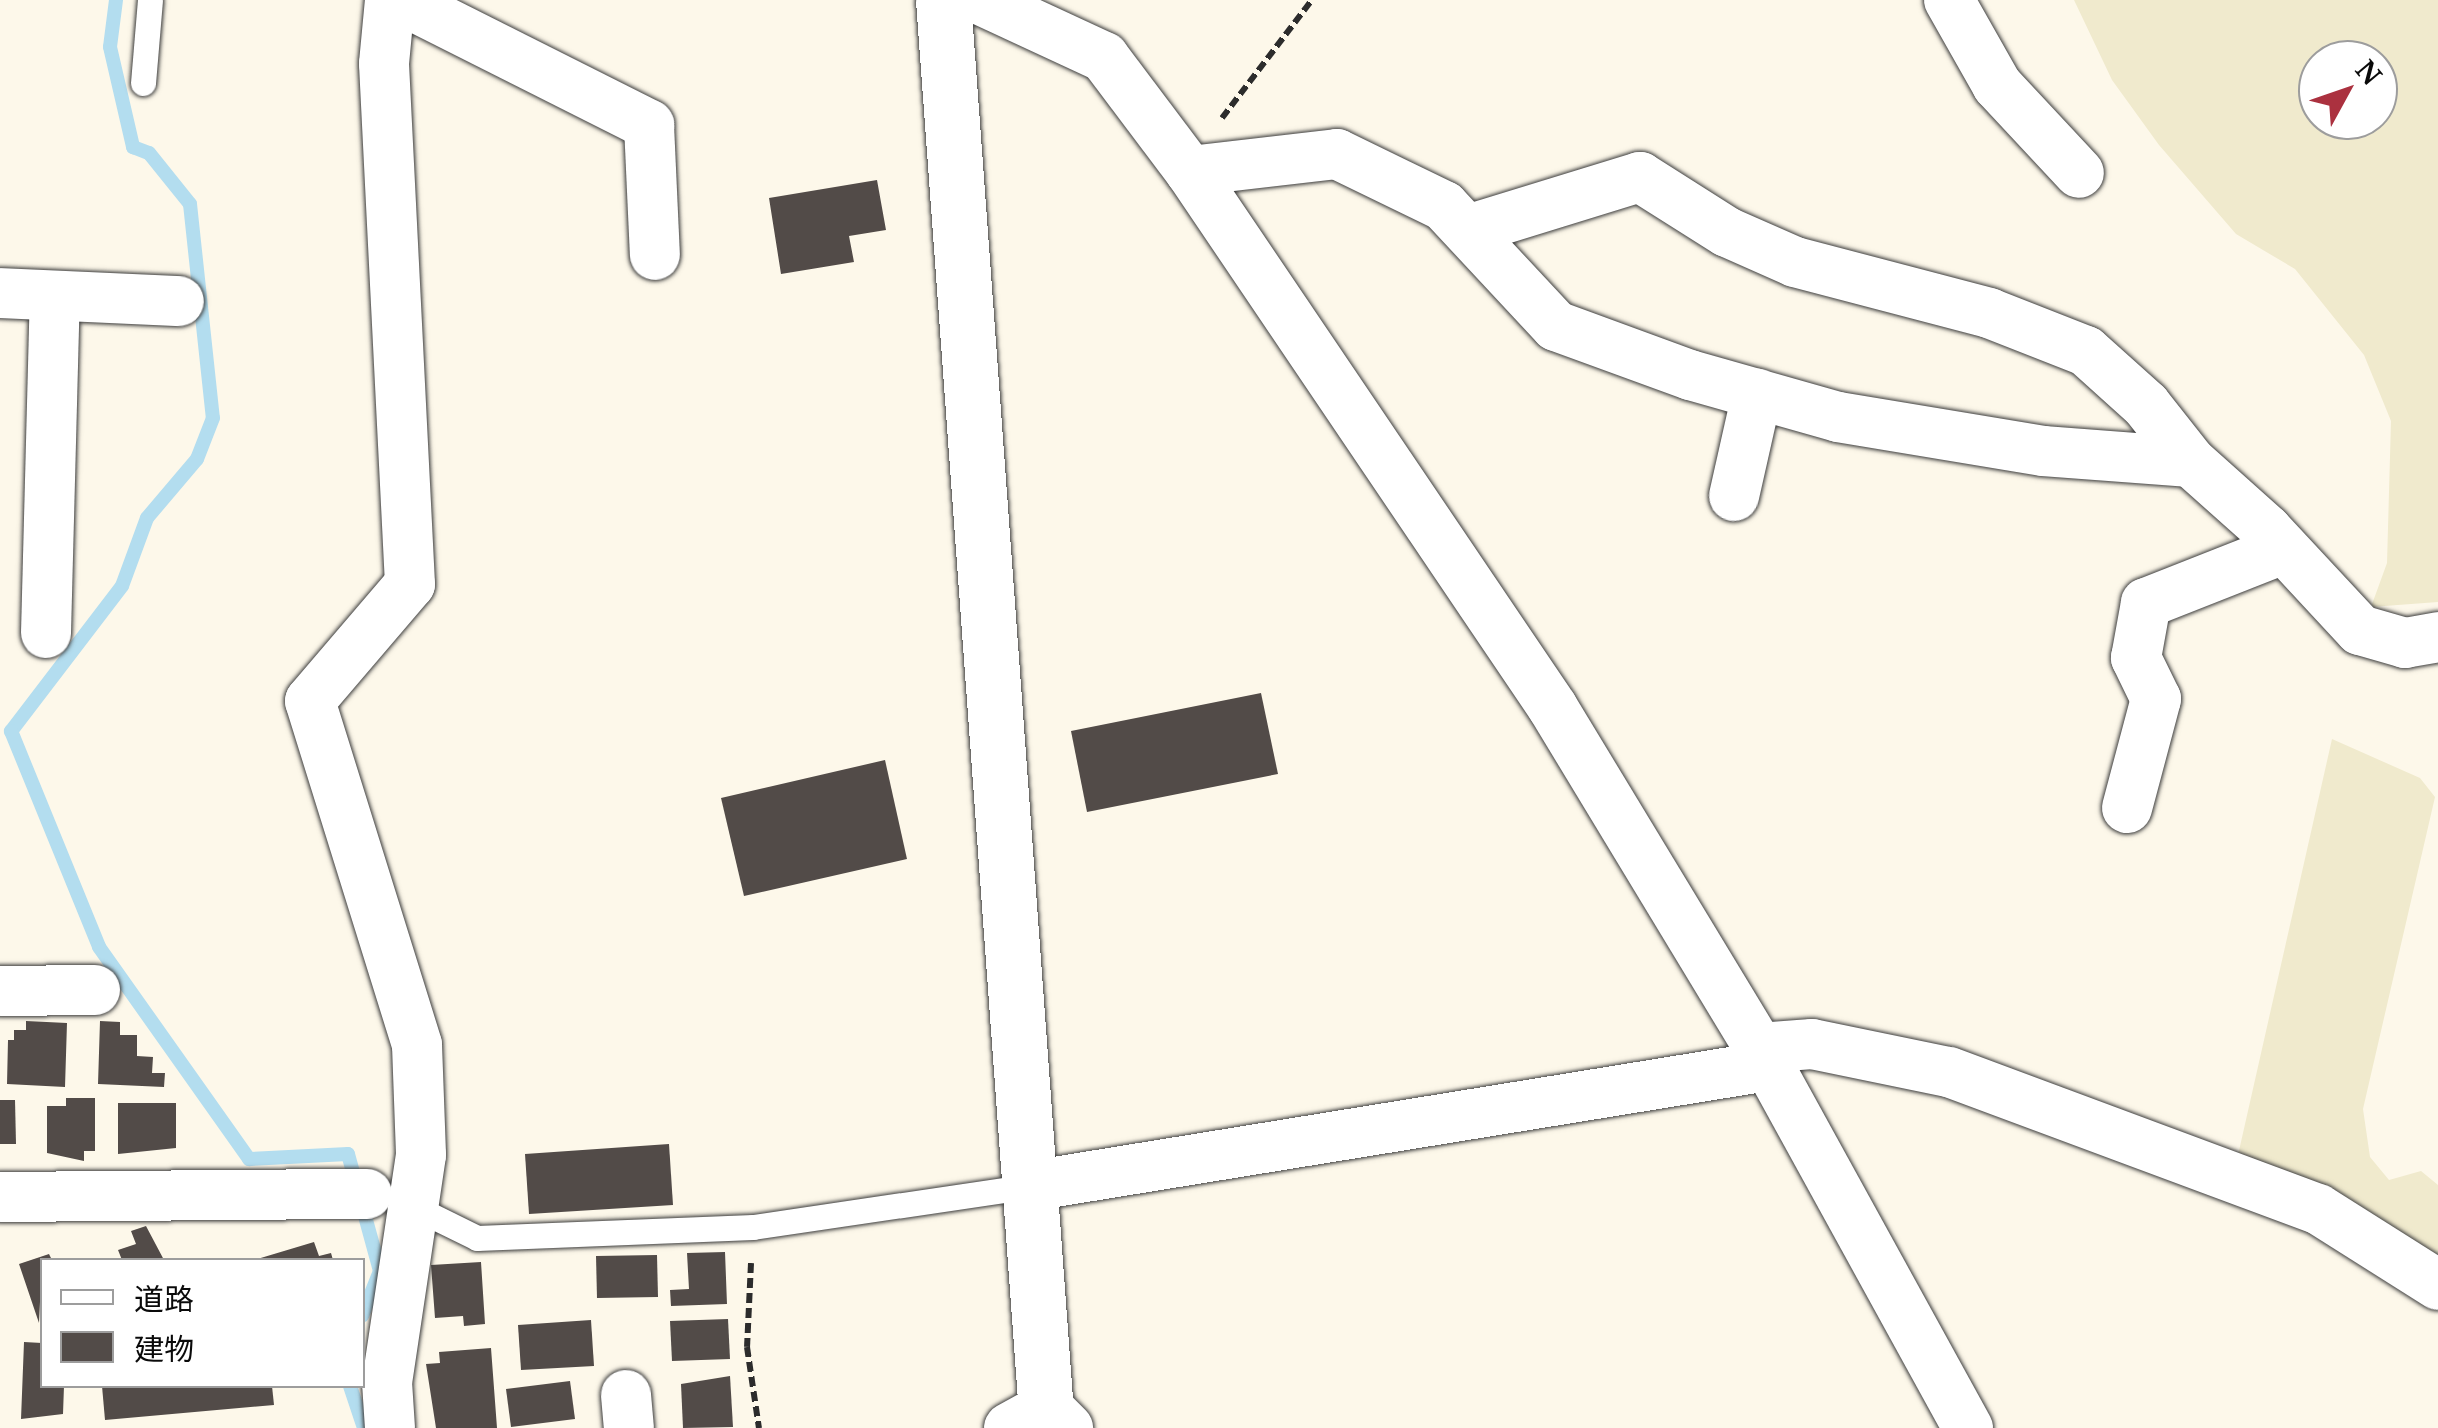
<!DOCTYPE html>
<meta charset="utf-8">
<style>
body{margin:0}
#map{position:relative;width:2438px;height:1428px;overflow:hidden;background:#fdf8ea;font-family:"Noto Serif","Noto Sans JP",serif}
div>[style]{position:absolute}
.farmland>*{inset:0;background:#f0eacd}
.stream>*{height:14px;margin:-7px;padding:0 7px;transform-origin:7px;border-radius:7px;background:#b3ddef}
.building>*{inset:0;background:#524b48}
.path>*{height:6px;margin-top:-3px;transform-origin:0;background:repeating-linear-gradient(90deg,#2c2c2c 0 10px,transparent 0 15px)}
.roads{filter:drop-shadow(0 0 2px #3d3d3d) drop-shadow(0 0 2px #3d3d3d)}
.service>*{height:25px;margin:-12.5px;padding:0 12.5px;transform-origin:12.5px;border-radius:12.5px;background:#fff}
.minor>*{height:50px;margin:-25px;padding:0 25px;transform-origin:25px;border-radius:25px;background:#fff}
.tertiary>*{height:55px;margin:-27.5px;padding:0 27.5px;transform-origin:27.5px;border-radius:27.5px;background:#fff}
span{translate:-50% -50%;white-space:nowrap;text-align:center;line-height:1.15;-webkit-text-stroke:10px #fff;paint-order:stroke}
.legend{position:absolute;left:40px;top:1258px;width:325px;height:130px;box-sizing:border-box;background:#fff;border:2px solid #9d9d9d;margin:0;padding:12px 18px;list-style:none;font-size:30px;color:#0a0a0a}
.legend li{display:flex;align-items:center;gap:20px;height:50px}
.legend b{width:50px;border:2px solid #9d9d9d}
.north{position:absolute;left:2298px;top:40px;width:100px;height:100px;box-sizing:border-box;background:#fff;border:2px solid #9d9d9d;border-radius:50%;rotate:50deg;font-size:28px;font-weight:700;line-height:40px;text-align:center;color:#0a0a0a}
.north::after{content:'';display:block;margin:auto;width:35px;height:45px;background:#ab313f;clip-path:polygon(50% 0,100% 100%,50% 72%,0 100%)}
</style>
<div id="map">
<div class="farmland">
<i style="clip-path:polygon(evenodd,2074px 0,2438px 0,2438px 602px,2371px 607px,2387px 563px,2391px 421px,2364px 355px,2295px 269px,2236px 234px,2159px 145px,2112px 80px,2074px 0,2318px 60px,2378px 60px,2378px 120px,2318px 120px,2318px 60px)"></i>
<i style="clip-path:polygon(2332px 739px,2420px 778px,2435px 797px,2363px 1109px,2370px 1157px,2389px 1180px,2421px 1171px,2438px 1185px,2438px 1263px,2236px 1164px)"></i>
</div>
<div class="stream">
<i style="left:116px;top:0;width:47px;rotate:97.3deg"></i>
<i style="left:110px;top:47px;width:103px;rotate:77deg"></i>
<i style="left:133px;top:147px;width:17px;rotate:21deg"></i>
<i style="left:149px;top:153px;width:65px;rotate:51.2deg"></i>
<i style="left:190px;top:204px;width:215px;rotate:83.9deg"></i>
<i style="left:213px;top:418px;width:44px;rotate:111.3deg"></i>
<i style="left:197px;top:459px;width:77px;rotate:130.3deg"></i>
<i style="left:147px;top:518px;width:72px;rotate:110.2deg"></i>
<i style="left:122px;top:586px;width:183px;rotate:127.4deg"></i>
<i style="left:11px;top:731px;width:233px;rotate:67.8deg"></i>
<i style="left:99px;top:947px;width:260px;rotate:54.7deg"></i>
<i style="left:249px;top:1159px;width:99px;rotate:-2.9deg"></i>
<i style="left:348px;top:1154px;width:121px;rotate:74.7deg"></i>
<i style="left:380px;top:1271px;width:48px;rotate:111.8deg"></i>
<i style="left:350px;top:1386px;width:44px;rotate:71.6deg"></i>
</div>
<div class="building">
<i style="clip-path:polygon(877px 180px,886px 230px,849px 236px,854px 262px,781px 274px,769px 198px)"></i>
<i style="clip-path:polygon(1261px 693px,1278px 774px,1087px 812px,1071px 731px)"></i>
<i style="clip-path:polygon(885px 760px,907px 859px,744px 896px,721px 798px)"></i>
<i style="clip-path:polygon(26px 1021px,67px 1023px,65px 1087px,7px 1084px,8px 1040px,14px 1040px,14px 1030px,26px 1030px)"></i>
<i style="clip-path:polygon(100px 1021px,120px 1022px,120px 1035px,137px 1035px,137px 1056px,153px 1057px,152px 1073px,165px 1073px,164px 1087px,98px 1084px)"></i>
<i style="clip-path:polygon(66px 1098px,95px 1098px,95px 1151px,84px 1151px,84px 1161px,47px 1153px,47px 1106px,66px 1106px)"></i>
<i style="clip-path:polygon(0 1100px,15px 1100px,16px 1144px,0 1144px)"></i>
<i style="clip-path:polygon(118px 1103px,176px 1103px,176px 1148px,118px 1154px)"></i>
<i style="clip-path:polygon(669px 1144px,673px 1205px,529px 1214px,525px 1154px)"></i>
<i style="clip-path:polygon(146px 1226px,164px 1260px,122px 1260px,118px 1250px,136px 1244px,131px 1231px)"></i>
<i style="clip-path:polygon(314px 1242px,319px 1256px,331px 1253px,333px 1260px,254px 1260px)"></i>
<i style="clip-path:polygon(725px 1252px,727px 1304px,671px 1306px,670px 1290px,689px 1289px,687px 1253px)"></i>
<i style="clip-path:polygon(49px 1254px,52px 1260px,42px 1260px,39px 1323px,19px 1264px)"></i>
<i style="clip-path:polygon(657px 1255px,658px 1297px,597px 1298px,596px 1256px)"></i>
<i style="clip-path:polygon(481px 1262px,485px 1324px,464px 1326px,463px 1316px,435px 1318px,431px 1265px)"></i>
<i style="clip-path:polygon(728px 1319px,730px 1359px,672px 1361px,670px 1321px)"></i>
<i style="clip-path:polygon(591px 1320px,594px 1366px,521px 1370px,518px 1325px)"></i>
<i style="clip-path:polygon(24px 1342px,42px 1343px,42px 1386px,64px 1386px,63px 1414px,21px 1419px)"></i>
<i style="clip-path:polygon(491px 1348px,497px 1428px,436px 1428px,426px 1364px,440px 1363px,439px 1352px)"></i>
<i style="clip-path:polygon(730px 1376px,733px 1427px,683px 1428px,681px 1384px)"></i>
<i style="clip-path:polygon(570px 1381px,575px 1419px,511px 1427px,506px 1389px)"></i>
<i style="clip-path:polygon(102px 1386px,272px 1386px,274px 1405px,105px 1420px)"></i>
</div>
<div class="path">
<i style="left:1222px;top:118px;width:148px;rotate:-52.7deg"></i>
<i style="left:751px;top:1263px;width:84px;rotate:92.7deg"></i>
<i style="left:747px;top:1347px;width:82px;rotate:81.6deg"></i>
</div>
<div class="roads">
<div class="service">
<i style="left:143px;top:83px;width:83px;rotate:-85.2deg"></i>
<i style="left:406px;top:1203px;width:79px;rotate:26.2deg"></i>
<i style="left:477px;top:1238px;width:276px;rotate:-2.3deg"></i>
<i style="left:753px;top:1227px;width:280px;rotate:-8.4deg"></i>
</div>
<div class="minor">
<i style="left:390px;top:0;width:64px;rotate:95.4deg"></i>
<i style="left:384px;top:64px;width:521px;rotate:87.14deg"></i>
<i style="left:410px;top:584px;width:154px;rotate:130.5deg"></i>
<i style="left:310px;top:701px;width:360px;rotate:72.7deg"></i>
<i style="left:417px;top:1045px;width:110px;rotate:87.9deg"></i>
<i style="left:421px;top:1155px;width:230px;rotate:98.5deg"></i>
<i style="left:387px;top:1382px;width:46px;rotate:86.3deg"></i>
<i style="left:401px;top:0;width:278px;rotate:26.7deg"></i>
<i style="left:649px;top:125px;width:130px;rotate:87.4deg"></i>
<i style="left:981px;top:0;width:136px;rotate:24.9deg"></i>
<i style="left:1104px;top:57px;width:143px;rotate:53deg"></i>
<i style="left:1190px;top:171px;width:648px;rotate:55.94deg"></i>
<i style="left:1553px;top:708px;width:398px;rotate:58.8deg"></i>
<i style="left:1759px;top:1048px;width:434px;rotate:61.2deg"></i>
<i style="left:1949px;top:0;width:98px;rotate:60.5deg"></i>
<i style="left:1997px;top:85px;width:120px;rotate:47deg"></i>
<i style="left:1190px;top:171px;width:148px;rotate:-6.6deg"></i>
<i style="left:1337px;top:154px;width:119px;rotate:25.9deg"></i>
<i style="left:1444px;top:206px;width:164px;rotate:47deg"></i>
<i style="left:1556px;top:326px;width:143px;rotate:20.1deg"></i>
<i style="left:1690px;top:375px;width:154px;rotate:15.8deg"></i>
<i style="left:1838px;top:417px;width:208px;rotate:9.4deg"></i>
<i style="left:2043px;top:451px;width:148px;rotate:4.3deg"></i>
<i style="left:2191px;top:462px;width:102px;rotate:41.8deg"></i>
<i style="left:2267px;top:530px;width:137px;rotate:47.1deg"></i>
<i style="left:2360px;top:630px;width:47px;rotate:16.1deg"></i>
<i style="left:2405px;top:643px;width:34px;rotate:-10deg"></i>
<i style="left:1471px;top:229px;width:177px;rotate:-17.1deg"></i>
<i style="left:1640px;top:177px;width:103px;rotate:32.3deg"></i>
<i style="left:1727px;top:232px;width:74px;rotate:23.8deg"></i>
<i style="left:1795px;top:262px;width:201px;rotate:14.7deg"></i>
<i style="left:1989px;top:313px;width:104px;rotate:21.4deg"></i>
<i style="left:2086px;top:351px;width:81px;rotate:42deg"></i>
<i style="left:2146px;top:405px;width:73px;rotate:51.7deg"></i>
<i style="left:0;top:293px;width:179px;rotate:2.6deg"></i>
<i style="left:1734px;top:496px;width:105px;rotate:-77.3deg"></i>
<i style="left:46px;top:633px;width:336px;rotate:-88.5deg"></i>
<i style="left:2127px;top:808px;width:113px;rotate:-75.1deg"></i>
<i style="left:2156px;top:699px;width:46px;rotate:-116deg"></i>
<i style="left:2136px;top:658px;width:56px;rotate:-79.7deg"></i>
<i style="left:2146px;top:603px;width:147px;rotate:-21.5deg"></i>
<i style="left:0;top:991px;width:95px;rotate:-0.6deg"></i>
<i style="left:1759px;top:1048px;width:53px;rotate:-4.3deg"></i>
<i style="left:1812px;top:1044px;width:140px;rotate:11.6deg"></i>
<i style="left:1949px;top:1072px;width:394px;rotate:20.4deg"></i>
<i style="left:2318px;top:1209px;width:142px;rotate:32.3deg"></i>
<i style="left:1030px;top:1186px;width:748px;rotate:-9.24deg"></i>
<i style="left:0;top:1197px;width:367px;rotate:-0.5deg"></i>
<i style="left:626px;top:1395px;width:33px;rotate:85deg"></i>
<i style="left:1009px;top:1428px;width:43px;rotate:-28.9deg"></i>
<i style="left:1047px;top:1407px;width:30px;rotate:45deg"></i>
</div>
<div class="tertiary">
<i style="left:943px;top:0;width:1432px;rotate:85.83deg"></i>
</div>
</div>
<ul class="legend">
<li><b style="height:12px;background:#fff"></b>道路</li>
<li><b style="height:28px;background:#524b48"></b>建物</li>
</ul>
<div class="north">N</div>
</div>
